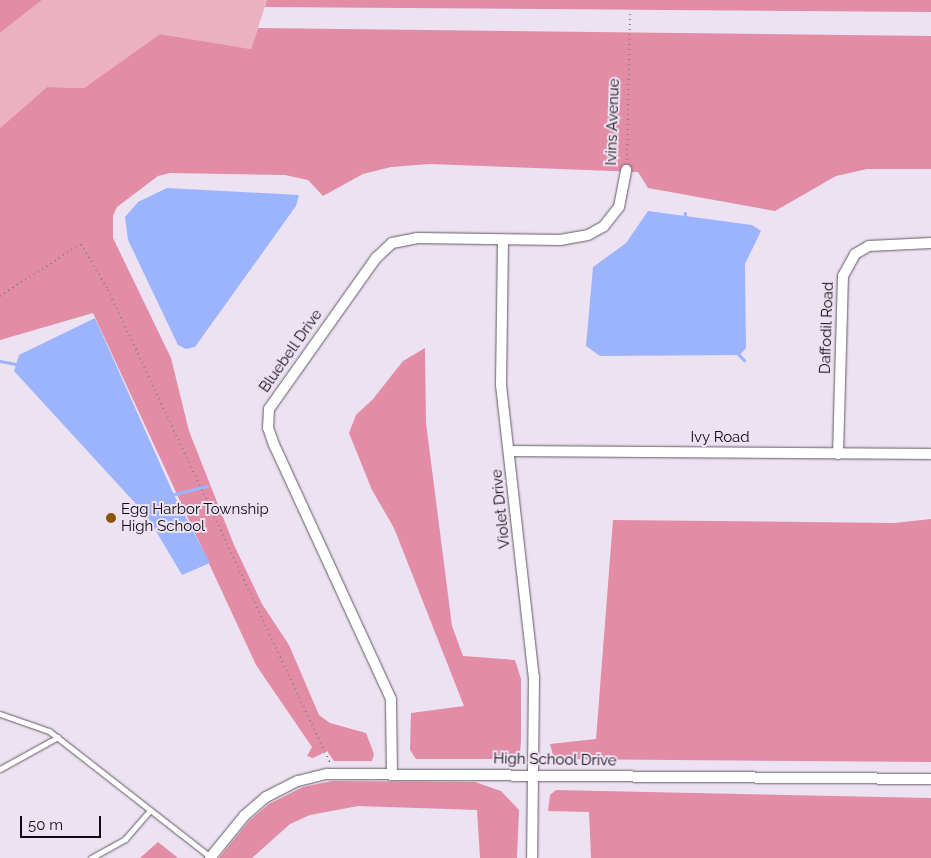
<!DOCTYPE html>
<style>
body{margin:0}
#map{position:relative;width:931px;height:858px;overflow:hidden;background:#ede2f1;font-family:Raleway,sans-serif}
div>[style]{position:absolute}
.green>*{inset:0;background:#ecb1c1}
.forest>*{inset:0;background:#e28ca6}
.water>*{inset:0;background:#9cb4fd}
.stream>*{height:3px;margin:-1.5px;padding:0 1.5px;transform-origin:1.5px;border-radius:1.5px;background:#9cb4fd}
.path>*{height:2px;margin-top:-1px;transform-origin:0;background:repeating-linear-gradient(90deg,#88818b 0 1px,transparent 0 5px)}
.roads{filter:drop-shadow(0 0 1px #625966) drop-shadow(0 0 1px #625966)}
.lane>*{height:5px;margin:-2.5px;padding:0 2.5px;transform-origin:2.5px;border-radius:2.5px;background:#fff}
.street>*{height:10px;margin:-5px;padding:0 5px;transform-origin:5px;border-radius:5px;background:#fff}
.dots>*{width:14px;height:14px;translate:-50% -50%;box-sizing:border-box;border:2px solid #ede2f1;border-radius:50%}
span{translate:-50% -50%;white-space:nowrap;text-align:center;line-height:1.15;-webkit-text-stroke:4px #ede2f1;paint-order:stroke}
.street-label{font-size:15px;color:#0f0c11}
.poi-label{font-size:15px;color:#0f0c11}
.left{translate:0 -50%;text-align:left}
.scale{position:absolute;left:20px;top:816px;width:81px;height:22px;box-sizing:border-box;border:2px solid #0f0c11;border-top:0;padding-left:6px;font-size:15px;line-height:18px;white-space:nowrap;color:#0f0c11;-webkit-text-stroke:4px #ede2f1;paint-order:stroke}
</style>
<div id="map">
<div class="green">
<i style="clip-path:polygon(42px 0,267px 0,251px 49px,160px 34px,84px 88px,47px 87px,0 128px,0 33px)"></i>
</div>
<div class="forest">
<i style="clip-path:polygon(0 0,42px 0,0 33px)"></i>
<i style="clip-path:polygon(267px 0,931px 0,931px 12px,265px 7px)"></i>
<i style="clip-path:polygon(258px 28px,931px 36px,931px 169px,867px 169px,836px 176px,775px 211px,648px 188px,638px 172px,429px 164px,391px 167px,363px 174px,323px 196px,308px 180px,285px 175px,170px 173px,158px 176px,117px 207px,113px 216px,113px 238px,171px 358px,189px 431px,234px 545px,262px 604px,289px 645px,319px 715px,330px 723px,366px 733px,374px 754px,372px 761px,334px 761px,327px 751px,313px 758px,307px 756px,312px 747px,256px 665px,93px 313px,0 340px,0 128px,47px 87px,84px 88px,160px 34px,251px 49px)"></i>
<i style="clip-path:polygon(425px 348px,426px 423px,452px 626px,463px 656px,515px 660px,521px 679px,521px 740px,520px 754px,511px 759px,416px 759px,410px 750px,411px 713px,464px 706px,394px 528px,372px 490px,349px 433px,356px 415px,373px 399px,403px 361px)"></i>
<i style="clip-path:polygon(931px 519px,931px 762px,554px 759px,550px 744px,596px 739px,613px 520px,894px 523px)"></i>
<i style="clip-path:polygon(332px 781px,475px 782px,501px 791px,519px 810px,517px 858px,480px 858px,477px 810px,358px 806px,310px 815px,290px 824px,252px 858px,219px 858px,249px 821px,269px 804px,303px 787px)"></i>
<i style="clip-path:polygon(556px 790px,931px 798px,931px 858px,591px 858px,589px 812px,548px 811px,550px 795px)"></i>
<i style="clip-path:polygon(158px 842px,178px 858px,140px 858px)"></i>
</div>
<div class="water">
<i style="clip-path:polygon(167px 188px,299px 195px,296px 206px,195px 347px,186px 349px,178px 345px,128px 240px,125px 217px,138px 202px)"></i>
<i style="clip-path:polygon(648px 211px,752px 225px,761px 231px,745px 264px,746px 348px,740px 355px,600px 356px,586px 346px,593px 267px,626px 243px)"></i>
<i style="clip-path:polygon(95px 318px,174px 495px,210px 563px,182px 575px,147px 516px,14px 371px,19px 355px)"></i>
</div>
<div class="stream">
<i style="left:684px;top:220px;width:7px;rotate:-82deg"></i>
<i style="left:737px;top:353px;width:10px;rotate:45deg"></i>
<i style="left:0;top:361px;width:21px;rotate:11deg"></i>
<i style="left:171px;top:495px;width:37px;rotate:-14deg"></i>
</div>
<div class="path">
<i style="left:627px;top:160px;width:148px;rotate:-88.8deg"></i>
<i style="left:0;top:296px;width:96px;rotate:-32.7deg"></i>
<i style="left:81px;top:244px;width:53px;rotate:59.6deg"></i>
<i style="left:108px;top:290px;width:523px;rotate:64.86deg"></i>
</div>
<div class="roads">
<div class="lane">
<i style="left:0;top:714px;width:52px;rotate:19.1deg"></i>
<i style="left:49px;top:731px;width:204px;rotate:38deg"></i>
<i style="left:0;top:769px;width:66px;rotate:-28.9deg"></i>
<i style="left:91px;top:858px;width:39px;rotate:-29deg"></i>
<i style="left:125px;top:839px;width:38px;rotate:-49deg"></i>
</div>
<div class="street">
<i style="left:503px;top:240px;width:145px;rotate:90.8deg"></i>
<i style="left:501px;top:385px;width:294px;rotate:83.6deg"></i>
<i style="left:534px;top:677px;width:181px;rotate:90.6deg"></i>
<i style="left:510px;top:451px;width:421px;rotate:0.4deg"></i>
<i style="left:838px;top:454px;width:178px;rotate:-88.4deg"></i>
<i style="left:843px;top:276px;width:25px;rotate:-61deg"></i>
<i style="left:855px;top:254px;width:16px;rotate:-30deg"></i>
<i style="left:869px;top:246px;width:62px;rotate:-2.8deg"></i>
<i style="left:392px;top:774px;width:75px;rotate:-90.8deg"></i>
<i style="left:391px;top:699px;width:280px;rotate:-114.7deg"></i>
<i style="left:274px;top:445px;width:18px;rotate:-109deg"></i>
<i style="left:268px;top:428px;width:19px;rotate:-87deg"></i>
<i style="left:269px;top:409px;width:185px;rotate:-54.7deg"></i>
<i style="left:376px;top:258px;width:22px;rotate:-43deg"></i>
<i style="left:392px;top:243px;width:25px;rotate:-11deg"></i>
<i style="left:417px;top:238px;width:143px;rotate:0.8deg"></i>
<i style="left:560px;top:240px;width:28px;rotate:-10deg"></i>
<i style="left:588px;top:235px;width:18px;rotate:-29deg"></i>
<i style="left:604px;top:226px;width:24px;rotate:-52deg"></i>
<i style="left:619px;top:207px;width:38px;rotate:-79deg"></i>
<i style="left:210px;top:858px;width:54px;rotate:-51deg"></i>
<i style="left:244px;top:816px;width:29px;rotate:-41deg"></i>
<i style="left:266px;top:797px;width:36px;rotate:-27deg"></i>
<i style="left:298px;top:781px;width:30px;rotate:-14deg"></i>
<i style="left:327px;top:774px;width:604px;rotate:0.47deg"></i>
</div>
</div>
<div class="dots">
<i style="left:111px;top:518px;background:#8a5502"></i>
</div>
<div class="street-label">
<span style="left:613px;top:122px;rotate:-88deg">Ivins Avenue</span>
<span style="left:827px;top:328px;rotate:-88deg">Daffodil Road</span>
<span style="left:291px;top:351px;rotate:-55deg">Bluebell Drive</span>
<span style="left:720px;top:438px">Ivy Road</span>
<span style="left:501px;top:509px;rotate:-96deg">Violet Drive</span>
<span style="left:555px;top:760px;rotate:1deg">High School Drive</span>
</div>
<div class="poi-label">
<span class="left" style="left:121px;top:518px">Egg Harbor Township<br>High School</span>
</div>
<div class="scale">50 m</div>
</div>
